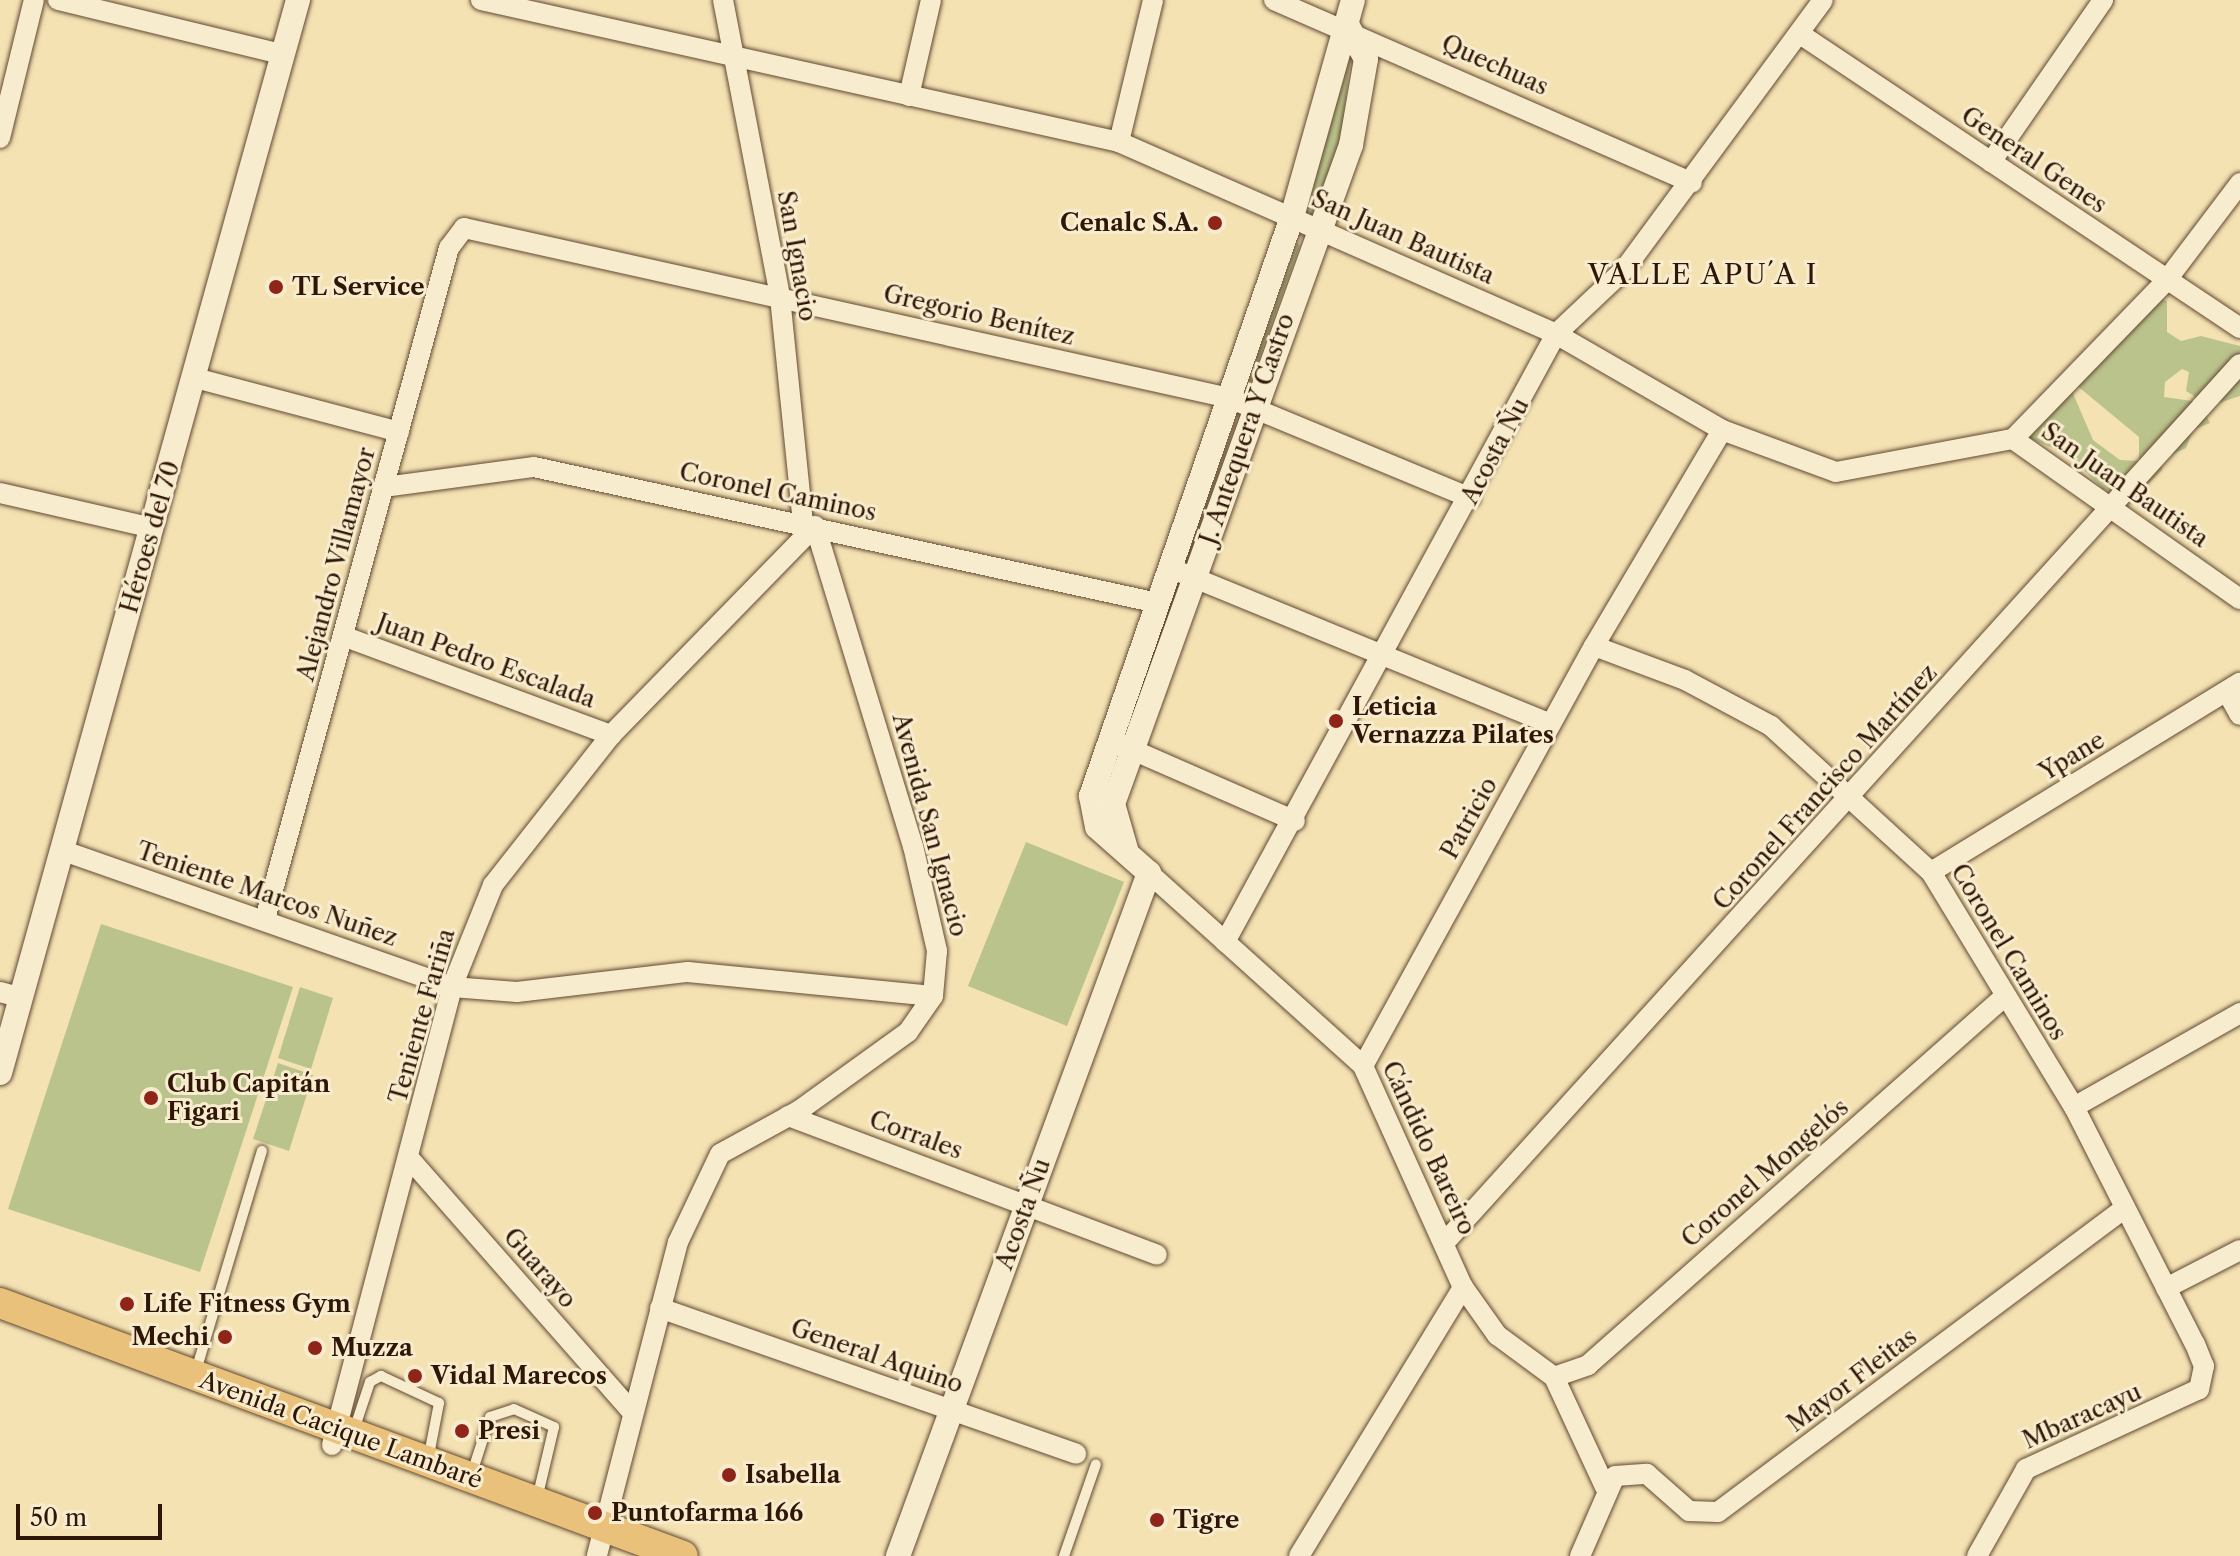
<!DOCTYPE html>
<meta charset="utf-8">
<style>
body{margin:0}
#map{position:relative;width:2240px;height:1556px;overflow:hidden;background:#f4e2b3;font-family:"Libre Caslon Text",serif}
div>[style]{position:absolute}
.green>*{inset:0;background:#bbc38c}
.roads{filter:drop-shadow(0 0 2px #614932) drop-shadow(0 0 2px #614932)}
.service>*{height:10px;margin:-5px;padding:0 5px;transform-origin:5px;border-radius:5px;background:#f8ecce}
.minor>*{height:20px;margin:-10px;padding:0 10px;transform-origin:10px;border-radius:10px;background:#f8ecce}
.tertiary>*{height:24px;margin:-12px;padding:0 12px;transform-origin:12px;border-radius:12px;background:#f8ecce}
.primary>*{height:30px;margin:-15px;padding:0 15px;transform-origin:15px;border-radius:15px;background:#eac17a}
.dots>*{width:22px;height:22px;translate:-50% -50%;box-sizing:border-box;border:4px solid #f8ecce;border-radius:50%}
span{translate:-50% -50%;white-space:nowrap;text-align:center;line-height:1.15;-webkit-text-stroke:6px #f8ecce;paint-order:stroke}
.street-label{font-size:24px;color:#301607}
.poi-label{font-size:24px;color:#301607;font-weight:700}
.right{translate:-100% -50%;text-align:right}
.left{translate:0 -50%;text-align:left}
.quarter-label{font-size:28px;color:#301607;letter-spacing:2px}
.scale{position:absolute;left:16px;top:1504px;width:146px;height:36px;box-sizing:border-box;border:4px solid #301607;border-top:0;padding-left:10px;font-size:24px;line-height:28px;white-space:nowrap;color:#301607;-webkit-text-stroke:6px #f8ecce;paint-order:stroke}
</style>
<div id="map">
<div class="green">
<i style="clip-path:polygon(1351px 51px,1339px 161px,1311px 217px,1304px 218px,1325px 101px)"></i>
<i style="clip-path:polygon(1297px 242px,1300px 246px,1247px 391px,1244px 390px)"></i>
<i style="clip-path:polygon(2146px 293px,2167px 301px,2167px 332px,2181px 341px,2201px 336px,2240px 346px,2240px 396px,2210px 406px,2186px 391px,2189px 372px,2182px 369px,2165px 382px,2164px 397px,2199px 402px,2210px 423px,2193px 430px,2186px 448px,2162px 459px,2162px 470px,2135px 498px,2103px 489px,2068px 455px,2022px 435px,2046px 391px,2072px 391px,2093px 440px,2120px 460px,2139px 461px,2139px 437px,2075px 384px,2077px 358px)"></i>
<i style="clip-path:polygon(1026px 842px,1124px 882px,1067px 1026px,968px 986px)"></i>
<i style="clip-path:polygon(101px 924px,293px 987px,200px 1272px,8px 1209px)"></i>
<i style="clip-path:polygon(300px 987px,333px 998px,311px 1069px,278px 1058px)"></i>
<i style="clip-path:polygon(278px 1063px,313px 1075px,289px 1151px,253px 1139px)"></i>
</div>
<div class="roads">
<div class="service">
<i style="left:195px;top:1374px;width:233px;rotate:-73.3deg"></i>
<i style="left:354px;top:1430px;width:51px;rotate:-71.6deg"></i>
<i style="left:370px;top:1382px;width:13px;rotate:-29deg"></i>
<i style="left:381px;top:1376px;width:64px;rotate:25deg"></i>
<i style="left:439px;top:1403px;width:58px;rotate:100.9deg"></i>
<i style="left:471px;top:1476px;width:62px;rotate:-72.1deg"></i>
<i style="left:490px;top:1417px;width:25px;rotate:-18deg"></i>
<i style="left:514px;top:1409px;width:44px;rotate:24.2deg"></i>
<i style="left:554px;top:1427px;width:74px;rotate:103.3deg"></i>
<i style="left:1064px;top:1556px;width:97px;rotate:-70.8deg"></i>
</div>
<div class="minor">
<i style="left:58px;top:0;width:229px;rotate:13.6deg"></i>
<i style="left:481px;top:0;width:654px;rotate:12.55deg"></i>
<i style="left:1119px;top:142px;width:477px;rotate:23.7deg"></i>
<i style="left:1556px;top:334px;width:192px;rotate:30deg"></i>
<i style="left:1722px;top:430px;width:121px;rotate:20.2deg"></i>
<i style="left:1836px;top:472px;width:180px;rotate:-10.6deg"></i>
<i style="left:2013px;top:439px;width:278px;rotate:35.2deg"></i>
<i style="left:723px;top:0;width:302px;rotate:79.1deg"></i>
<i style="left:780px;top:297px;width:227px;rotate:84.2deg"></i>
<i style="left:1274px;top:0;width:456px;rotate:23.6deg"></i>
<i style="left:1800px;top:34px;width:529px;rotate:33.75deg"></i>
<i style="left:909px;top:96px;width:98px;rotate:-77.1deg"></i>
<i style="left:0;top:138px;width:142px;rotate:-76.2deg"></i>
<i style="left:1119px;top:142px;width:146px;rotate:-76.5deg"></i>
<i style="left:1991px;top:162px;width:197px;rotate:-55.3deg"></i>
<i style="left:195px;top:378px;width:211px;rotate:14.8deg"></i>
<i style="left:2013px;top:439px;width:220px;rotate:-45.9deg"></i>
<i style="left:2166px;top:281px;width:123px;rotate:-52.9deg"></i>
<i style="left:384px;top:487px;width:151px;rotate:-7.6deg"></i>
<i style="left:534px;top:467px;width:639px;rotate:12.3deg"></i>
<i style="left:0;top:493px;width:157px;rotate:12.9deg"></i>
<i style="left:1180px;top:572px;width:400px;rotate:22.3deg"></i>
<i style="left:343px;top:636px;width:286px;rotate:20.3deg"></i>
<i style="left:1594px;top:646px;width:97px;rotate:20.5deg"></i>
<i style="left:1685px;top:680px;width:98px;rotate:28.1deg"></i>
<i style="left:1771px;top:726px;width:217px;rotate:42.4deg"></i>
<i style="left:1931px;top:872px;width:275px;rotate:58.7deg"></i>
<i style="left:2074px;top:1107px;width:266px;rotate:63deg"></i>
<i style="left:2195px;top:1344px;width:24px;rotate:68deg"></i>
<i style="left:2204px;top:1366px;width:24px;rotate:102deg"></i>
<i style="left:2199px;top:1389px;width:191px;rotate:155.2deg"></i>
<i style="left:2026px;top:1469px;width:100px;rotate:119.4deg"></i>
<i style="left:2227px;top:692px;width:26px;rotate:61deg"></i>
<i style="left:1119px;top:744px;width:192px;rotate:23.6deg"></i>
<i style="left:61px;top:850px;width:414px;rotate:19.3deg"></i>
<i style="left:452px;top:987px;width:65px;rotate:4.4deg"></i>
<i style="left:517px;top:992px;width:172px;rotate:-6.7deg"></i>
<i style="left:688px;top:972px;width:246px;rotate:5.6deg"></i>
<i style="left:1931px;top:872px;width:362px;rotate:-31.5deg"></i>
<i style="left:1149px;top:873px;width:288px;rotate:42deg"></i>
<i style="left:1363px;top:1066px;width:243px;rotate:65.7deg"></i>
<i style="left:1463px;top:1287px;width:59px;rotate:54.7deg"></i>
<i style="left:1497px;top:1335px;width:71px;rotate:36.4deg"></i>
<i style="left:1554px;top:1377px;width:121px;rotate:65.1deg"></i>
<i style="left:265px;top:919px;width:696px;rotate:-74.67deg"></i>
<i style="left:449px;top:248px;width:25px;rotate:-53deg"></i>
<i style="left:464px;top:228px;width:784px;rotate:12.53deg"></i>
<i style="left:1229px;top:398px;width:261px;rotate:22.5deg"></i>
<i style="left:1225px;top:942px;width:692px;rotate:-61.44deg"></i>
<i style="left:1556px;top:334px;width:93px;rotate:-43.3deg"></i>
<i style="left:1624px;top:270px;width:335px;rotate:-53.6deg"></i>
<i style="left:0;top:992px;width:20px;rotate:15deg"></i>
<i style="left:1363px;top:1066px;width:479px;rotate:-61.2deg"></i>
<i style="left:1594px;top:646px;width:251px;rotate:-59.3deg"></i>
<i style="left:2074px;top:1107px;width:191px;rotate:-29.5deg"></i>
<i style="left:788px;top:1116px;width:394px;rotate:20.6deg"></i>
<i style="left:409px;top:1158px;width:338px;rotate:48.7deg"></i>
<i style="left:1445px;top:1242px;width:1184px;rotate:-47.84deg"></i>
<i style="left:2166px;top:1288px;width:83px;rotate:-27.2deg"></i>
<i style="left:660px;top:1308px;width:441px;rotate:19.3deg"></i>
<i style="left:1554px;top:1377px;width:36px;rotate:-19deg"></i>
<i style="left:1588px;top:1365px;width:555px;rotate:-41.5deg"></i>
<i style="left:332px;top:1445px;width:473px;rotate:-75.3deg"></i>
<i style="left:452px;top:987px;width:110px;rotate:-68.1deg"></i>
<i style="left:493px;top:885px;width:191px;rotate:-51.8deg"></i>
<i style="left:611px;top:735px;width:292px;rotate:-45.7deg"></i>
<i style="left:815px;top:526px;width:335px;rotate:73deg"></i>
<i style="left:913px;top:846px;width:108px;rotate:77.1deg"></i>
<i style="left:937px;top:951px;width:45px;rotate:95.1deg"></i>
<i style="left:933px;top:996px;width:44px;rotate:124.8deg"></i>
<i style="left:908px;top:1032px;width:133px;rotate:144.2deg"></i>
<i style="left:800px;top:1110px;width:91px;rotate:151.2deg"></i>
<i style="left:720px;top:1154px;width:98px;rotate:115.5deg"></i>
<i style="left:678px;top:1242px;width:324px;rotate:104.5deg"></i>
<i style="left:1299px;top:1556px;width:315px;rotate:-58.6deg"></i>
<i style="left:1580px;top:1556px;width:87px;rotate:-66.4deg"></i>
<i style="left:1615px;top:1476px;width:32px;rotate:-4deg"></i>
<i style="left:1647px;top:1474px;width:56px;rotate:41.4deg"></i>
<i style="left:1689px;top:1511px;width:29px;rotate:2deg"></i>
<i style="left:1718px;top:1512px;width:508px;rotate:-36.76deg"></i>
</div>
<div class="tertiary">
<i style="left:1126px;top:849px;width:47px;rotate:-106.1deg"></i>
<i style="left:1113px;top:804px;width:701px;rotate:-70.14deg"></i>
<i style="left:1351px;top:145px;width:87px;rotate:-80.1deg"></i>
<i style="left:1366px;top:59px;width:37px;rotate:-119deg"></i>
<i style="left:0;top:1073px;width:1114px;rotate:-74.48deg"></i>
<i style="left:898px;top:1556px;width:728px;rotate:-69.82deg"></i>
<i style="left:1149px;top:873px;width:69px;rotate:-138.5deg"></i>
<i style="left:1097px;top:827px;width:32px;rotate:-101deg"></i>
<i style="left:1091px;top:796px;width:613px;rotate:-70.86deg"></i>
<i style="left:1292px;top:217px;width:225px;rotate:-74.3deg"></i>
</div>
<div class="primary">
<i style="left:0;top:1303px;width:728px;rotate:20.33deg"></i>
</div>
</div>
<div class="dots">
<i style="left:1215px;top:223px;background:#8f2418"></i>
<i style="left:276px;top:287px;background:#8f2418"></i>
<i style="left:1336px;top:721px;background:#8f2418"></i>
<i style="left:151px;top:1098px;background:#8f2418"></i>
<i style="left:127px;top:1304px;background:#8f2418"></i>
<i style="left:225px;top:1337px;background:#8f2418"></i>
<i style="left:315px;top:1348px;background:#8f2418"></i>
<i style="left:415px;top:1376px;background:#8f2418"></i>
<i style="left:462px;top:1431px;background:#8f2418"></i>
<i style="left:729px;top:1475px;background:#8f2418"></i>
<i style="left:595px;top:1513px;background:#8f2418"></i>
<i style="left:1157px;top:1520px;background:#8f2418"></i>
</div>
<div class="street-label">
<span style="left:1495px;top:65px;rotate:24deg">Quechuas</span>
<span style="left:2034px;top:160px;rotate:34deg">General Genes</span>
<span style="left:1403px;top:237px;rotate:24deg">San Juan Bautista</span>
<span style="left:797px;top:256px;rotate:80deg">San Ignacio</span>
<span style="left:979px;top:315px;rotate:13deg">Gregorio Benítez</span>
<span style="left:1247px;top:429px;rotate:-71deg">J. Antequera Y Castro</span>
<span style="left:1495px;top:451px;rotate:-62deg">Acosta Ñu</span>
<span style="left:2125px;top:485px;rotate:35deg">San Juan Bautista</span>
<span style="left:778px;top:492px;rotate:12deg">Coronel Caminos</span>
<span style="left:150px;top:537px;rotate:-74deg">Héroes del 70</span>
<span style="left:336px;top:564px;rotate:-75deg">Alejandro Villamayor</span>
<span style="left:486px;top:661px;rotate:20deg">Juan Pedro Escalada</span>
<span style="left:2072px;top:756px;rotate:-31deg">Ypane</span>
<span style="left:1825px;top:787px;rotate:-48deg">Coronel Francisco Martínez</span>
<span style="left:1469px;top:818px;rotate:-61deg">Patricio</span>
<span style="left:930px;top:825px;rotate:75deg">Avenida San Ignacio</span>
<span style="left:267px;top:894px;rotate:19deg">Teniente Marcos Nuñez</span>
<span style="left:2009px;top:952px;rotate:59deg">Coronel Caminos</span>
<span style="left:422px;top:1016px;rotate:-74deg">Teniente Fariña</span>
<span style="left:916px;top:1135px;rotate:20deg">Corrales</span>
<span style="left:1429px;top:1148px;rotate:65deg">Cándido Bareiro</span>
<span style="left:1765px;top:1173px;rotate:-41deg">Coronel Mongelós</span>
<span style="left:1023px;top:1214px;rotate:-70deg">Acosta Ñu</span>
<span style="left:540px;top:1268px;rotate:49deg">Guarayo</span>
<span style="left:877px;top:1356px;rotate:19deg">General Aquino</span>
<span style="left:1852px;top:1380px;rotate:-37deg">Mayor Fleitas</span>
<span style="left:2082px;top:1416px;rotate:-24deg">Mbaracayu</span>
<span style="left:341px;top:1430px;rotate:20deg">Avenida Cacique Lambaré</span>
</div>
<div class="poi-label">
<span class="right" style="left:1199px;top:223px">Cenalc S.A.</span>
<span class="left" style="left:292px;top:287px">TL Service</span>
<span class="left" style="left:1352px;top:721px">Leticia<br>Vernazza Pilates</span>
<span class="left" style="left:167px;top:1098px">Club Capitán<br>Figari</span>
<span class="left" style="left:143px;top:1304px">Life Fitness Gym</span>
<span class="right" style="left:209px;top:1337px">Mechi</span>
<span class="left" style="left:331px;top:1348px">Muzza</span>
<span class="left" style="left:431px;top:1376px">Vidal Marecos</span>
<span class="left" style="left:478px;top:1431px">Presi</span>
<span class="left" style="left:745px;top:1475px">Isabella</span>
<span class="left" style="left:611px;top:1513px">Puntofarma 166</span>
<span class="left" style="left:1173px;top:1520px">Tigre</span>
</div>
<div class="quarter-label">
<span style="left:1703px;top:274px">VALLE APU´A I</span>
</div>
<div class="scale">50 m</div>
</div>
